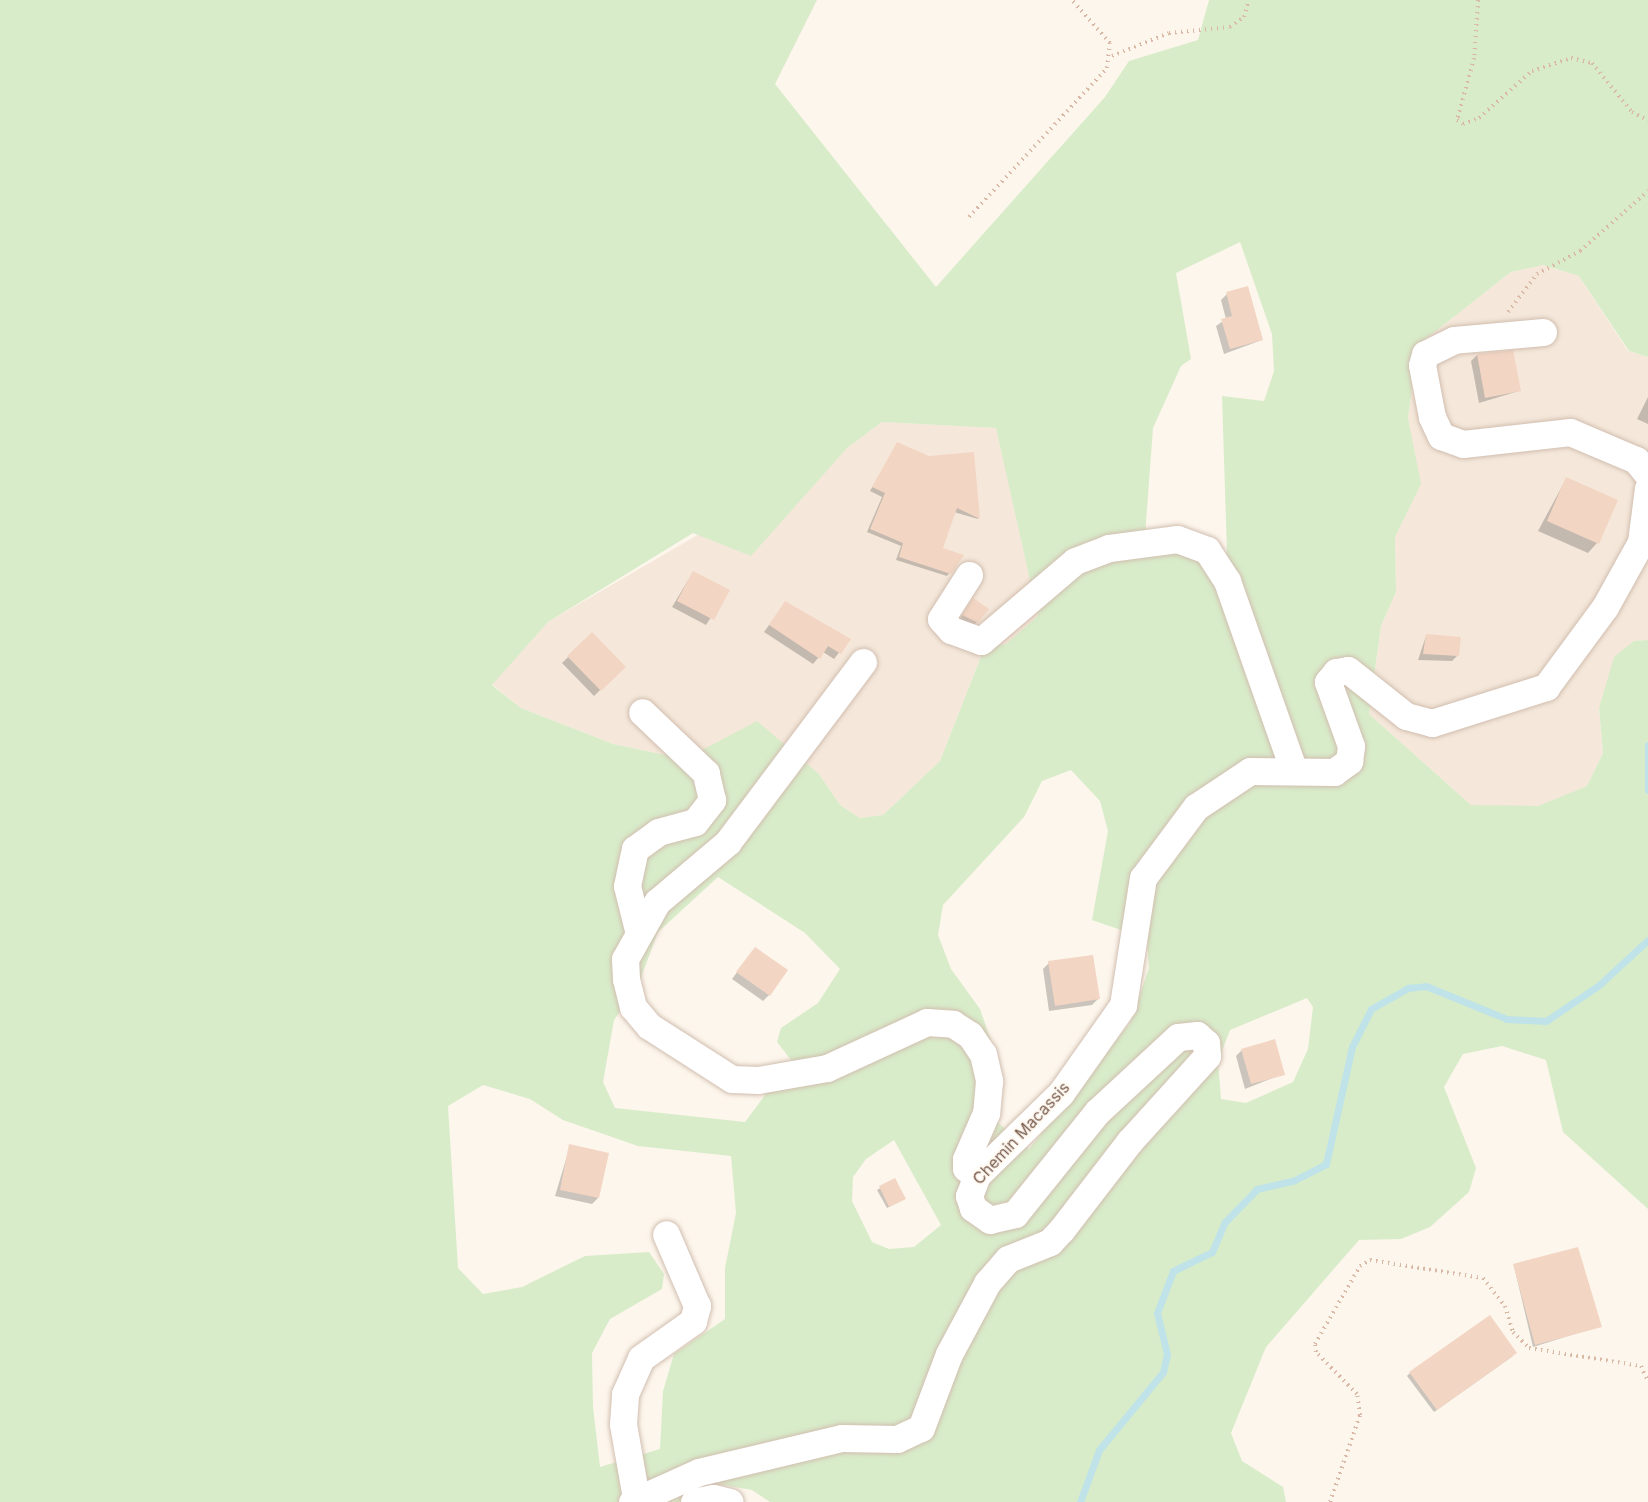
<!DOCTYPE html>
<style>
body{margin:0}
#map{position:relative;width:1648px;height:1502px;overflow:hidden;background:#fdf6ec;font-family:Inter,sans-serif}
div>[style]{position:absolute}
.residential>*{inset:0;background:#f5e8da}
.green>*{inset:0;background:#d8ecc9}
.shadow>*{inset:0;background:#0003}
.stream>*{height:7px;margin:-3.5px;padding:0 3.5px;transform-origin:3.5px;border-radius:3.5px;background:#bfe3e8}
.building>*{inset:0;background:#f3d5c3}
.path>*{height:4px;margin-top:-2px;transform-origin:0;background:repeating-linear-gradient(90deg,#d9b8a5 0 1.5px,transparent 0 6px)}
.roads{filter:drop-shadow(0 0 2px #d1beb0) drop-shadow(0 0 2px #d1beb0)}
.minor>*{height:27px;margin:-13.5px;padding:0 13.5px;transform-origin:13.5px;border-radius:13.5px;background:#fff}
span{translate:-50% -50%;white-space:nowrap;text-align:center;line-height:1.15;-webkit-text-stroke:4.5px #fffaf3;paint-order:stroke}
.street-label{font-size:16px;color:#7a5c4d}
</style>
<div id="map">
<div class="residential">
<i style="clip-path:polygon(1542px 265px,1579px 276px,1628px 351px,1648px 357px,1648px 640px,1634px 641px,1599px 708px,1603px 753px,1587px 786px,1538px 807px,1471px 805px,1369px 714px,1381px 626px,1396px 592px,1395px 537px,1420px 484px,1408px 418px,1418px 345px,1511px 272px)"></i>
<i style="clip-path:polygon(882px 422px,997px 428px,1038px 616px,1006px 644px,984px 649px,940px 761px,883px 815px,860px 818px,840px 805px,819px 774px,685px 759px,613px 744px,521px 708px,492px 684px,548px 622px,847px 448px)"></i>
</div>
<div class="green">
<i style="clip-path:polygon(evenodd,0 0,817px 0,775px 84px,936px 287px,1105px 97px,1129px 61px,1198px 40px,1209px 0,1648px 0,1648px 357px,1629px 351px,1579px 276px,1543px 265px,1511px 272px,1418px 345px,1408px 418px,1421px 484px,1395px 537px,1396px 592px,1381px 626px,1369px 714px,1471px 805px,1538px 806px,1587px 786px,1603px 753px,1599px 708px,1614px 657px,1634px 641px,1648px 640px,1648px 1209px,1563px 1132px,1546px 1060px,1502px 1046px,1463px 1054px,1444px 1087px,1476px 1168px,1469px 1192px,1430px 1227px,1401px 1239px,1359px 1240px,1266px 1347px,1231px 1433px,1242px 1461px,1283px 1487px,1286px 1502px,770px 1502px,752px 1490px,702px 1481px,689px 1502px,0 1502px,0 0,1240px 242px,1272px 334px,1274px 371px,1264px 401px,1222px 396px,1227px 553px,1145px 536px,1153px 428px,1181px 366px,1191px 359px,1176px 273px,1240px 242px,0 0,882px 422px,996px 428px,1038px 616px,1006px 644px,984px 649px,940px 761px,883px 815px,860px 818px,840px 805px,819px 774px,757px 721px,685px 759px,613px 744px,521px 708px,492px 685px,548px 622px,693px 533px,751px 556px,847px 448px,882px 422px,0 0,1071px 770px,1100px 801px,1108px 831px,1092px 920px,1147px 939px,1149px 968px,1130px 1023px,1029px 1149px,996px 1121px,997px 1058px,980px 1009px,951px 969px,938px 935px,943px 905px,1024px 817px,1042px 781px,1071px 770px,0 0,718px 877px,805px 933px,840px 969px,818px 1003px,781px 1028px,777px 1042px,791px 1060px,745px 1122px,615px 1108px,603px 1082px,614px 1020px,637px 988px,658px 932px,718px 877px,0 0,1307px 998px,1313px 1007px,1308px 1049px,1293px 1082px,1246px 1103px,1221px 1099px,1218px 1061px,1230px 1030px,1307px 998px,0 0,483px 1085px,530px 1099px,563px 1120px,638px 1146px,731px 1156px,736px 1213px,725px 1268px,725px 1319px,674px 1354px,663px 1391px,660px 1449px,600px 1467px,593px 1407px,592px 1353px,610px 1319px,662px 1289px,664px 1274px,649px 1252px,585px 1256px,522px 1287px,483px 1294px,458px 1268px,448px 1106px,483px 1085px,0 0,894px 1140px,941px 1225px,914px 1247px,889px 1249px,872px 1242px,852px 1201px,853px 1177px,866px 1159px,894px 1140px)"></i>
</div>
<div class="shadow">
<i style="clip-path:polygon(1227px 294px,1262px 340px,1224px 354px,1216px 326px,1226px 319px,1221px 300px)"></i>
<i style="clip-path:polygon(1477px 355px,1519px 391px,1479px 403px,1471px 361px)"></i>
<i style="clip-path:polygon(1648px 397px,1648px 424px,1637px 419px)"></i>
<i style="clip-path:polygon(897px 444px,929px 458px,972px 454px,978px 519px,954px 512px,941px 549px,962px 556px,947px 576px,896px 560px,901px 546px,867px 532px,882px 497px,870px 491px)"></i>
<i style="clip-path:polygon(1566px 479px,1597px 543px,1588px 553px,1538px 531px)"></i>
<i style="clip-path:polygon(693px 572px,728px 591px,706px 625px,672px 607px)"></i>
<i style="clip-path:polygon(973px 600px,977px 622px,971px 628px,958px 621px)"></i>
<i style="clip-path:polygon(785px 603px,849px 640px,834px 659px,823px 652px,813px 664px,764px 632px)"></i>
<i style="clip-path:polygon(592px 634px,624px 667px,594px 696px,562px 663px)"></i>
<i style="clip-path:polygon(1426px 636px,1458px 655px,1452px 661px,1418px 660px)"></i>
<i style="clip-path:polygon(755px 948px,769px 995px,763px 1001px,732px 979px)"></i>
<i style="clip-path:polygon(1049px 963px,1098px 999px,1092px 1005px,1049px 1011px,1043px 969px)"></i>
<i style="clip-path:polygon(1242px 1050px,1283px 1074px,1245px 1089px,1236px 1056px)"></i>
<i style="clip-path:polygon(570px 1146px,598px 1198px,592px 1204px,555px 1196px)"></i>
<i style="clip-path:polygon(894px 1180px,901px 1201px,887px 1208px,877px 1190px)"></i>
<i style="clip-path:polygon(1514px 1266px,1600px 1326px,1533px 1347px)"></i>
<i style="clip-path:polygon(1513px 1356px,1434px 1412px,1407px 1376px,1410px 1373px)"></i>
</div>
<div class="stream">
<i style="left:1648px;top:745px;width:45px;rotate:90deg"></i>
<i style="left:1080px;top:1502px;width:55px;rotate:-69.9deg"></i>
<i style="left:1099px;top:1450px;width:101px;rotate:-50.6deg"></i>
<i style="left:1163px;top:1372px;width:18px;rotate:-77deg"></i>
<i style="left:1167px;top:1354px;width:42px;rotate:-103.7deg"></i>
<i style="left:1157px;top:1313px;width:45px;rotate:-69.1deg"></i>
<i style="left:1173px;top:1271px;width:43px;rotate:-26deg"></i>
<i style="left:1212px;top:1252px;width:33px;rotate:-67deg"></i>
<i style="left:1225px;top:1222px;width:46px;rotate:-45.9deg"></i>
<i style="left:1257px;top:1189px;width:37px;rotate:-13deg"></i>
<i style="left:1293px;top:1181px;width:37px;rotate:-27deg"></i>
<i style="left:1326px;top:1164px;width:120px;rotate:-77.5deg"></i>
<i style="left:1352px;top:1047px;width:42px;rotate:-63.4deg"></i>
<i style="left:1371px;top:1009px;width:43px;rotate:-29.6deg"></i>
<i style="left:1408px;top:988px;width:18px;rotate:-6deg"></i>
<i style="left:1426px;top:986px;width:87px;rotate:22.2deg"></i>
<i style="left:1507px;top:1019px;width:39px;rotate:3deg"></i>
<i style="left:1546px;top:1021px;width:64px;rotate:-34.2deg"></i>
<i style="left:1599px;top:985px;width:67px;rotate:-42.6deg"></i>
</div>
<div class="building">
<i style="clip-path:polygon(1248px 286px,1263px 340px,1230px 349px,1221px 319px,1232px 316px,1226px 292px)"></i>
<i style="clip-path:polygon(1513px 350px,1521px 391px,1485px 398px,1477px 354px)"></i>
<i style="clip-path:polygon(897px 442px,929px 456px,974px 452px,980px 519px,957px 508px,943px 548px,964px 555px,951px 574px,899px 557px,903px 543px,870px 529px,885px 493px,872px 487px)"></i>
<i style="clip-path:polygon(1566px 477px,1618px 500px,1599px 544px,1547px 521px)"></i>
<i style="clip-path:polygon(693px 571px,730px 590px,714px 620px,677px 601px)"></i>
<i style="clip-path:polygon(973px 598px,989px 609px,978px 623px,962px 615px)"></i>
<i style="clip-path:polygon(785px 601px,851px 639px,841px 654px,828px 646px,820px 659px,769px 625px)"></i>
<i style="clip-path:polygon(592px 632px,626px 667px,601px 691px,567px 656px)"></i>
<i style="clip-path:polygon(1426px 634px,1461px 637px,1459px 656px,1423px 654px)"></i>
<i style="clip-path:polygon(755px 947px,788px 970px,770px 996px,736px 972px)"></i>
<i style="clip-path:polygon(1093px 955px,1100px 999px,1055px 1006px,1048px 961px)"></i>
<i style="clip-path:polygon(1275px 1039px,1285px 1075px,1251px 1084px,1241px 1049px)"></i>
<i style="clip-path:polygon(569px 1144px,609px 1153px,599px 1198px,560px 1190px)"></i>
<i style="clip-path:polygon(895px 1178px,906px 1199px,889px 1207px,879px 1186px)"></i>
<i style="clip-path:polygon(1578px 1247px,1602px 1327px,1535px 1345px,1513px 1264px)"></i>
<i style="clip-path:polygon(1490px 1315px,1517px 1353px,1437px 1410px,1409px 1372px)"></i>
</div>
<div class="path">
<i style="left:1478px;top:0;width:58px;rotate:93.9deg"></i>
<i style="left:1474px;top:58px;width:64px;rotate:105.3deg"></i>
<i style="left:1457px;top:120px;width:7px;rotate:34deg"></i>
<i style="left:1463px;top:124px;width:17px;rotate:-21deg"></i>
<i style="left:1479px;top:118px;width:71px;rotate:-41.6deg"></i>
<i style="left:1532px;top:71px;width:41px;rotate:-18.4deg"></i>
<i style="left:1571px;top:58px;width:22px;rotate:13deg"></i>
<i style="left:1592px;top:63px;width:63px;rotate:50.8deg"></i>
<i style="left:1632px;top:112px;width:18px;rotate:27deg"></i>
<i style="left:1112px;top:56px;width:61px;rotate:-22deg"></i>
<i style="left:1169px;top:33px;width:61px;rotate:-5.6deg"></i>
<i style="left:1230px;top:27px;width:17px;rotate:-36deg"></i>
<i style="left:1244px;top:17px;width:18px;rotate:-74deg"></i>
<i style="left:969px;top:217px;width:203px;rotate:-47.2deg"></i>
<i style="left:1107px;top:68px;width:25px;rotate:-83deg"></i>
<i style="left:1110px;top:43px;width:57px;rotate:-131.5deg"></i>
<i style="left:1508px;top:312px;width:48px;rotate:-52.7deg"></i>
<i style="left:1537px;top:274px;width:49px;rotate:-28.1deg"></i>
<i style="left:1580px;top:251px;width:91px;rotate:-41.4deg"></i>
<i style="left:1330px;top:1502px;width:92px;rotate:-71deg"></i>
<i style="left:1360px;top:1415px;width:21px;rotate:-98deg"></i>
<i style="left:1357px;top:1394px;width:59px;rotate:-134.3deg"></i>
<i style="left:1316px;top:1352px;width:8px;rotate:-97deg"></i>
<i style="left:1315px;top:1344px;width:90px;rotate:-60deg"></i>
<i style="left:1360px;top:1266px;width:12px;rotate:-31deg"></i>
<i style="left:1370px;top:1260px;width:114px;rotate:9.1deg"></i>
<i style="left:1483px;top:1278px;width:36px;rotate:52deg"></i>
<i style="left:1505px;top:1306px;width:27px;rotate:73deg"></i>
<i style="left:1513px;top:1332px;width:23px;rotate:45deg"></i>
<i style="left:1529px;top:1348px;width:113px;rotate:9.1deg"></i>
<i style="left:1641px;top:1366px;width:17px;rotate:66deg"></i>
</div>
<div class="roads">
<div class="minor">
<i style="left:1543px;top:332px;width:89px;rotate:174.9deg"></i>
<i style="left:1454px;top:340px;width:32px;rotate:154deg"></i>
<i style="left:1425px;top:354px;width:11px;rotate:105deg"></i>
<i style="left:1422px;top:365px;width:53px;rotate:79.1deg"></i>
<i style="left:1432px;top:417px;width:21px;rotate:65deg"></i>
<i style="left:1441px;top:436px;width:23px;rotate:20deg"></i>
<i style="left:1463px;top:444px;width:108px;rotate:-6.4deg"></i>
<i style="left:1570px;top:432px;width:72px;rotate:23deg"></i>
<i style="left:1636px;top:460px;width:19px;rotate:51deg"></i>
<i style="left:969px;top:575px;width:52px;rotate:122.5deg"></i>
<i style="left:941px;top:619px;width:15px;rotate:48deg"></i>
<i style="left:951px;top:630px;width:32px;rotate:20deg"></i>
<i style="left:981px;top:641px;width:123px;rotate:-40.4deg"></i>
<i style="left:1075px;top:561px;width:36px;rotate:-21deg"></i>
<i style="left:1109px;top:548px;width:69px;rotate:-7.5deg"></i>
<i style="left:1177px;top:539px;width:32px;rotate:20deg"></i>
<i style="left:1207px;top:550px;width:37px;rotate:57deg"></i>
<i style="left:1227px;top:581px;width:201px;rotate:70.6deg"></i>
<i style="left:863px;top:662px;width:225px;rotate:126.9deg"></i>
<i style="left:728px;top:842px;width:93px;rotate:139.8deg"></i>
<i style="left:657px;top:902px;width:65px;rotate:119.3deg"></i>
<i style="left:625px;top:959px;width:20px;rotate:87deg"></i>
<i style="left:626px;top:979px;width:29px;rotate:76deg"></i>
<i style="left:633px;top:1007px;width:25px;rotate:50deg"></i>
<i style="left:649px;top:1026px;width:98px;rotate:32.6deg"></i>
<i style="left:732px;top:1079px;width:26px;rotate:2deg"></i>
<i style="left:758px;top:1080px;width:70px;rotate:-9.9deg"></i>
<i style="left:827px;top:1068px;width:110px;rotate:-24.7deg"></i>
<i style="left:927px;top:1022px;width:26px;rotate:4deg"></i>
<i style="left:953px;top:1024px;width:20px;rotate:33deg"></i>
<i style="left:970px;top:1035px;width:23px;rotate:56deg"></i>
<i style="left:983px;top:1054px;width:28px;rotate:77deg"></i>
<i style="left:989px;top:1081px;width:32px;rotate:95deg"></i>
<i style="left:986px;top:1113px;width:50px;rotate:113.5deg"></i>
<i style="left:966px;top:1159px;width:9px;rotate:90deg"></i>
<i style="left:966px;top:1168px;width:13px;rotate:32deg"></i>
<i style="left:638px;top:930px;width:45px;rotate:-104deg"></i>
<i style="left:627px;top:886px;width:38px;rotate:-78deg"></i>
<i style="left:635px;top:849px;width:29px;rotate:-36deg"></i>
<i style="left:658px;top:832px;width:38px;rotate:-15deg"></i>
<i style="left:695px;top:822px;width:28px;rotate:-52deg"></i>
<i style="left:712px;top:800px;width:28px;rotate:-103deg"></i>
<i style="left:706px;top:773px;width:88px;rotate:-136.4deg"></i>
<i style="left:636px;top:1498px;width:75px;rotate:-100deg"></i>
<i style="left:623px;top:1424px;width:30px;rotate:-86deg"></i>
<i style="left:625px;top:1394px;width:39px;rotate:-66deg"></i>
<i style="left:641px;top:1358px;width:64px;rotate:-35.4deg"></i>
<i style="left:693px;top:1321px;width:16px;rotate:-75deg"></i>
<i style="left:697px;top:1306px;width:78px;rotate:-113.3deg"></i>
<i style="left:632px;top:1502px;width:73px;rotate:-24.1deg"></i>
<i style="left:699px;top:1472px;width:147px;rotate:-13.4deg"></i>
<i style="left:842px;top:1438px;width:55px;rotate:1deg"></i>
<i style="left:897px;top:1439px;width:26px;rotate:-25deg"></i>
<i style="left:921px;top:1428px;width:79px;rotate:-69.3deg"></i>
<i style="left:949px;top:1354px;width:81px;rotate:-61.8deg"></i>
<i style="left:987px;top:1283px;width:32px;rotate:-49deg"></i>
<i style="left:1008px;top:1259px;width:45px;rotate:-22deg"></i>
<i style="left:1050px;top:1242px;width:18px;rotate:-47deg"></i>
<i style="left:1062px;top:1229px;width:110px;rotate:-52.4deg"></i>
<i style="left:1129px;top:1142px;width:116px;rotate:-47.8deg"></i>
<i style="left:1207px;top:1056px;width:13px;rotate:-94deg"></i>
<i style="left:1206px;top:1043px;width:12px;rotate:-138deg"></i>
<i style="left:1197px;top:1035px;width:19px;rotate:174deg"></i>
<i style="left:1178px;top:1037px;width:110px;rotate:137.2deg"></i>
<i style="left:1097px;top:1112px;width:131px;rotate:128.8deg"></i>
<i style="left:1015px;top:1214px;width:26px;rotate:167deg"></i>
<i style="left:990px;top:1220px;width:21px;rotate:-145deg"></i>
<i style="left:973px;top:1208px;width:13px;rotate:-108deg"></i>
<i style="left:969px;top:1196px;width:22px;rotate:-69deg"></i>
<i style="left:977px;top:1175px;width:117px;rotate:-44.3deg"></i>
<i style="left:1061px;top:1093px;width:108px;rotate:-54.8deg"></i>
<i style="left:1123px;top:1005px;width:129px;rotate:-81.1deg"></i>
<i style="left:1143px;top:878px;width:89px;rotate:-53.3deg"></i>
<i style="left:1196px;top:807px;width:65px;rotate:-33.7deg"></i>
<i style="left:1250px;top:771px;width:84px;rotate:0.7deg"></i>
<i style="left:1334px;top:772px;width:19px;rotate:-36deg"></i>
<i style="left:1349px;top:761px;width:15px;rotate:-82deg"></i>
<i style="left:1351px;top:746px;width:68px;rotate:-109.8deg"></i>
<i style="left:1328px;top:682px;width:13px;rotate:-51deg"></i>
<i style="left:1336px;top:672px;width:12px;rotate:-9deg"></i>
<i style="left:1348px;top:670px;width:74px;rotate:38.4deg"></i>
<i style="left:1406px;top:716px;width:27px;rotate:15deg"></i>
<i style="left:1432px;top:723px;width:120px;rotate:-17.5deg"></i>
<i style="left:1546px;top:687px;width:99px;rotate:-53.6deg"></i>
<i style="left:1605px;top:607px;width:74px;rotate:-61deg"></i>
<i style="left:1641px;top:542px;width:54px;rotate:-82.6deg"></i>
<i style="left:694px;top:1502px;width:19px;rotate:-12deg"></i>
<i style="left:713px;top:1498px;width:17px;rotate:13deg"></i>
</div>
</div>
<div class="street-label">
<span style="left:1021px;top:1133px;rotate:-47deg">Chemin Macassis</span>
</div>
</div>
